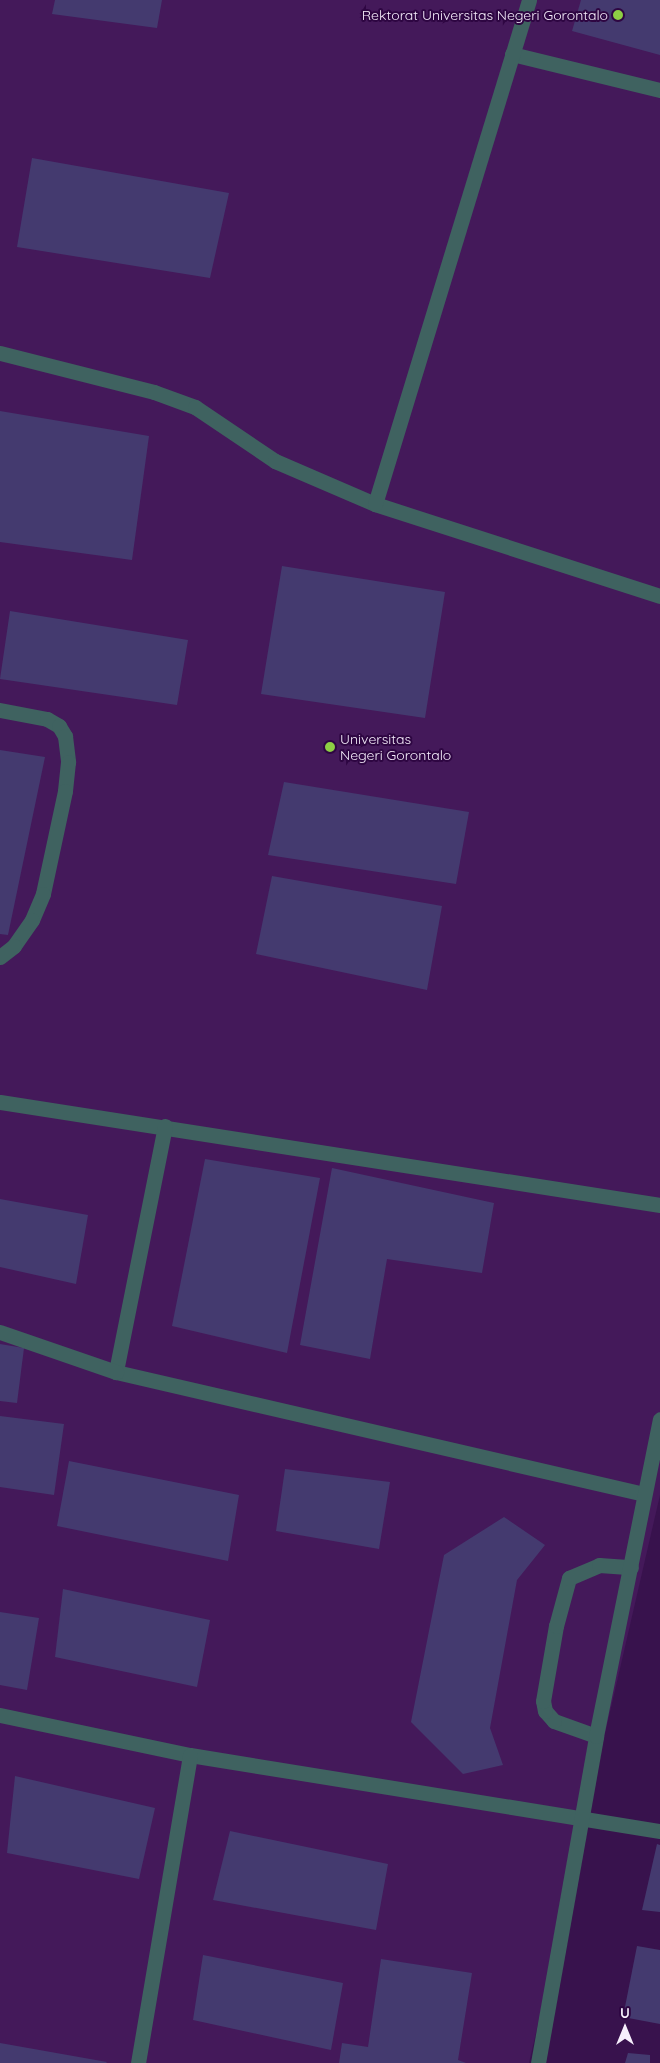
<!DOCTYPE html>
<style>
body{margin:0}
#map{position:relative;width:660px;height:2063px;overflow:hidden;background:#38124d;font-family:Quicksand,sans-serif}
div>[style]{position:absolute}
.built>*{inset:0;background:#44195a}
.building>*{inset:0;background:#443a6f}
.minor>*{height:15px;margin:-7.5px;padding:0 7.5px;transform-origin:7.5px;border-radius:7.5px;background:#3f6260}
.dots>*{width:14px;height:14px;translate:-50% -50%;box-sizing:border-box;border:2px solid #2e0642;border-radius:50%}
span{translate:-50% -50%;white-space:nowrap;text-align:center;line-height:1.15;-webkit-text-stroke:4px #2e0642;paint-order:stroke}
.poi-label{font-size:14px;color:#f6eefc}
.right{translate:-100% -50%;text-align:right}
.left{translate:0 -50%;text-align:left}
.north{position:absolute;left:600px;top:2003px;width:50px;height:50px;-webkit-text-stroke:4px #2e0642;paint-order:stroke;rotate:0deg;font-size:14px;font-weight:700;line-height:20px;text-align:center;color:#f6eefc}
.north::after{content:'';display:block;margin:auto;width:18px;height:22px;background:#f6eefc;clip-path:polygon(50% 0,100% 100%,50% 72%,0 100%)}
</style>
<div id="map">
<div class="built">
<i style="clip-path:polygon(0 0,660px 0,660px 1495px,529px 2063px,0 2063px)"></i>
</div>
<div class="building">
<i style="clip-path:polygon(55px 0,162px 0,157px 28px,52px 14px)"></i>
<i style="clip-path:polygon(581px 0,660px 0,660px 55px,572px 31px)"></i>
<i style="clip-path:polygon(32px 158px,229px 193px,210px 278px,17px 247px)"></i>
<i style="clip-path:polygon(0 411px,149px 436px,132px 560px,0 542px)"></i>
<i style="clip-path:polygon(282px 566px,445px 592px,425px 718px,261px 694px)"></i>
<i style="clip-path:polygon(10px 611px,188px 640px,177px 705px,0 679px)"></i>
<i style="clip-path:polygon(0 750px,45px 757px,8px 935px,0 934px)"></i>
<i style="clip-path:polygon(284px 782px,469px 812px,456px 884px,268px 855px)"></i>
<i style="clip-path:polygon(272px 876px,442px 906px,427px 990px,256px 954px)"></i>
<i style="clip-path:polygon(205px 1159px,320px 1178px,287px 1353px,172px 1326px)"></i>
<i style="clip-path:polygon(332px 1168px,494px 1203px,482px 1273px,387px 1259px,370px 1359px,300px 1345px)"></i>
<i style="clip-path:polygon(0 1199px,88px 1215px,76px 1284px,0 1267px)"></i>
<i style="clip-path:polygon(0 1344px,24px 1348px,17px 1403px,0 1401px)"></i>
<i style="clip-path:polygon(0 1416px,64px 1424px,54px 1495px,0 1487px)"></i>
<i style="clip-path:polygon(69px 1461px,239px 1495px,228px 1561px,57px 1526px)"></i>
<i style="clip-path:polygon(285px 1469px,390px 1482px,379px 1549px,276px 1531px)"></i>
<i style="clip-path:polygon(504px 1517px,545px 1545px,517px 1580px,490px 1728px,503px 1765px,463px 1774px,411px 1722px,444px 1555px)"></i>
<i style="clip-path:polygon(63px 1589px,210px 1620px,197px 1687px,55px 1657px)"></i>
<i style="clip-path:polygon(0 1612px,39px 1618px,27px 1690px,0 1685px)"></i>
<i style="clip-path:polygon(15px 1776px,155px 1808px,139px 1879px,7px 1853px)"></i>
<i style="clip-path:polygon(230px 1831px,388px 1864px,376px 1930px,213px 1900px)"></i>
<i style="clip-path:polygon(657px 1844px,660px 1845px,660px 1912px,642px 1910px)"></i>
<i style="clip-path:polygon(637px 1946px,660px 1950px,660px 2024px,623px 2017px)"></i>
<i style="clip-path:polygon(203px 1955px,343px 1983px,331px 2050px,193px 2020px)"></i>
<i style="clip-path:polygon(381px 1959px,472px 1973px,458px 2060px,466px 2063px,339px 2063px,342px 2043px,368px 2047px)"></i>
<i style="clip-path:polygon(0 2043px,107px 2062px,106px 2063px,0 2063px)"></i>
<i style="clip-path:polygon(628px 2053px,650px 2055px,650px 2063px,625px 2063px)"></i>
</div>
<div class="minor">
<i style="left:512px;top:54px;width:152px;rotate:13.7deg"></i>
<i style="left:0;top:353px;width:159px;rotate:14.2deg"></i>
<i style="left:154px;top:392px;width:44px;rotate:20.1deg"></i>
<i style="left:195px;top:407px;width:97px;rotate:34deg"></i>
<i style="left:275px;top:461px;width:109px;rotate:23.3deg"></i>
<i style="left:375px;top:504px;width:299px;rotate:17.9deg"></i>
<i style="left:375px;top:504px;width:527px;rotate:-73.01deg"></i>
<i style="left:0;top:710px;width:48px;rotate:10.8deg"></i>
<i style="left:47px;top:719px;width:14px;rotate:30deg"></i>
<i style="left:59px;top:726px;width:12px;rotate:59deg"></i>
<i style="left:65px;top:736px;width:26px;rotate:83deg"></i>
<i style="left:68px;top:762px;width:29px;rotate:96deg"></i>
<i style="left:65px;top:791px;width:105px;rotate:102.1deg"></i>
<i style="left:43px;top:894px;width:28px;rotate:113deg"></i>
<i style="left:32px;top:920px;width:32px;rotate:125deg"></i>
<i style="left:14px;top:946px;width:18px;rotate:142deg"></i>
<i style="left:0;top:1102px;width:668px;rotate:8.87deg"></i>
<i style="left:165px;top:1126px;width:251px;rotate:101.3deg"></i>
<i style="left:116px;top:1372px;width:542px;rotate:13.01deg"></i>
<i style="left:0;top:1332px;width:123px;rotate:19deg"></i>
<i style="left:0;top:1715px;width:194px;rotate:11.9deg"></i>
<i style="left:190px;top:1755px;width:476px;rotate:9.2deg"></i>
<i style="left:596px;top:1736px;width:45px;rotate:-160.3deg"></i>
<i style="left:554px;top:1721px;width:13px;rotate:-132deg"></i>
<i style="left:545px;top:1711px;width:10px;rotate:-101deg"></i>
<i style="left:543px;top:1701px;width:76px;rotate:-80.2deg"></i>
<i style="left:556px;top:1626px;width:50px;rotate:-74.8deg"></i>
<i style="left:569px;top:1578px;width:33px;rotate:-23deg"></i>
<i style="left:599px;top:1565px;width:32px;rotate:4deg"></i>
<i style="left:138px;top:2063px;width:312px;rotate:-80.4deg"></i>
<i style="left:538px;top:2063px;width:332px;rotate:-79.9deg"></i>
<i style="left:596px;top:1736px;width:323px;rotate:-78.6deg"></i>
</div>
<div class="dots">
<i style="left:618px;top:15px;background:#8dce44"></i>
<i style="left:330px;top:747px;background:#8dce44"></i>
</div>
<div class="poi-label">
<span class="right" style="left:608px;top:15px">Rektorat Universitas Negeri Gorontalo</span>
<span class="left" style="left:340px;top:747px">Universitas<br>Negeri Gorontalo</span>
</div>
<div class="north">U</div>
</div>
